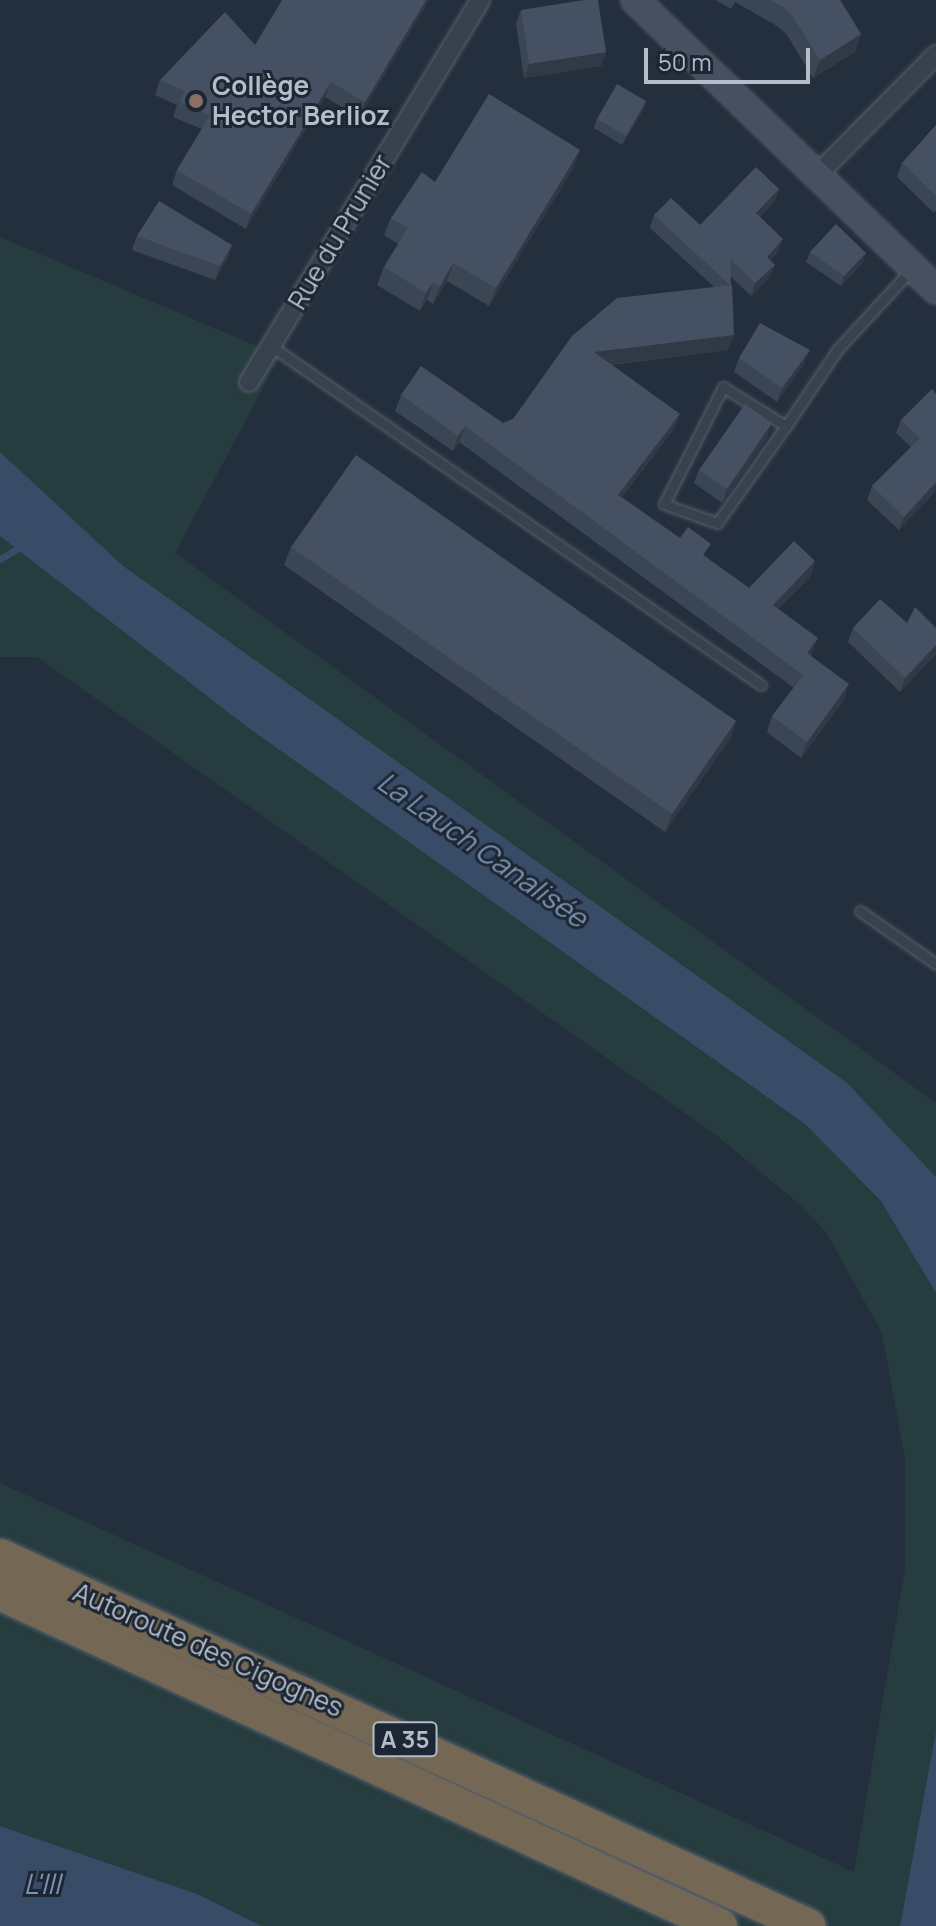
<!DOCTYPE html>
<meta charset="utf-8">
<style>
body{margin:0}
#map{position:relative;width:936px;height:1926px;overflow:hidden;background:#242f3e;font-family:Manrope,sans-serif}
div>[style]{position:absolute}
.green>*{inset:0;background:#263c3f}
.water>*{inset:0;background:#394c67}
.stream>*{height:7px;margin:-3.5px;padding:0 3.5px;transform-origin:3.5px;border-radius:3.5px;background:#394c67}
.roads{filter:drop-shadow(0 0 2px #565f6c) drop-shadow(0 0 2px #565f6c)}
.lane>*{height:9px;margin:-4.5px;padding:0 4.5px;transform-origin:4.5px;border-radius:4.5px;background:#38414e}
.street>*{height:18px;margin:-9px;padding:0 9px;transform-origin:9px;border-radius:9px;background:#38414e}
.secondary>*{height:26px;margin:-13px;padding:0 13px;transform-origin:13px;border-radius:13px;background:#465061}
.highway>*{height:34px;margin:-17px;padding:0 17px;transform-origin:17px;border-radius:17px;background:#746855}
.wall>*{inset:0;background:#3b4654}
.shaded-wall>*{inset:0;background:#303945}
.building>*{inset:0;background:#455162}
.dots>*{width:22px;height:22px;translate:-50% -50%;box-sizing:border-box;border:4px solid #1d2633;border-radius:50%}
span{translate:-50% -50%;white-space:nowrap;text-align:center;line-height:1.15;-webkit-text-stroke:6px #1d2633;paint-order:stroke}
.shield-label span{padding:2px 6px;background:#1d2633;border:2px solid;border-radius:6px;-webkit-text-stroke-width:0}
.shield-label{font-size:24px;color:#b4bcc9;font-weight:700}
.poi-label{font-size:26px;color:#b4bcc9;font-weight:700}
.left{translate:0 -50%;text-align:left}
.street-label{font-size:26px;color:#b4bcc9}
.water-label{font-size:28px;color:#7c92b1;font-style:italic}
.scale{position:absolute;left:644px;top:48px;width:166px;height:36px;box-sizing:border-box;border:4px solid #b4bcc9;border-top:0;padding-left:10px;font-size:24px;line-height:28px;white-space:nowrap;color:#b4bcc9;-webkit-text-stroke:6px #1d2633;paint-order:stroke}
</style>
<div id="map">
<div class="green">
<i style="clip-path:polygon(0 237px,280px 356px,175px 553px,936px 1103px,936px 1178px,914px 1252px,936px 1293px,936px 1731px,900px 1926px,261px 1926px,197px 1894px,0 1826px,0 1483px,854px 1872px,905px 1569px,905px 1459px,882px 1333px,826px 1232px,798px 1203px,716px 1135px,37px 657px,0 657px)"></i>
</div>
<div class="water">
<i style="clip-path:polygon(0 452px,123px 566px,847px 1083px,936px 1177px,936px 1293px,881px 1201px,805px 1124px,246px 726px,0 536px)"></i>
<i style="clip-path:polygon(936px 1731px,936px 1926px,900px 1926px)"></i>
<i style="clip-path:polygon(0 1826px,197px 1894px,261px 1926px,0 1926px)"></i>
</div>
<div class="stream">
<i style="left:0;top:559px;width:26px;rotate:-31deg"></i>
</div>
<div class="roads">
<div class="lane">
<i style="left:271px;top:346px;width:596px;rotate:34.68deg"></i>
<i style="left:786px;top:426px;width:119px;rotate:125.4deg"></i>
<i style="left:717px;top:523px;width:56px;rotate:-160.3deg"></i>
<i style="left:664px;top:504px;width:131px;rotate:-63.2deg"></i>
<i style="left:723px;top:387px;width:74px;rotate:31.8deg"></i>
<i style="left:786px;top:426px;width:92px;rotate:-56.1deg"></i>
<i style="left:837px;top:350px;width:108px;rotate:-47.3deg"></i>
<i style="left:860px;top:911px;width:93px;rotate:34.9deg"></i>
</div>
<div class="street">
<i style="left:815px;top:177px;width:172px;rotate:-45.2deg"></i>
<i style="left:249px;top:382px;width:446px;rotate:-58.8deg"></i>
</div>
<div class="secondary">
<i style="left:635px;top:0;width:418px;rotate:43.9deg"></i>
</div>
<div class="highway">
<i style="left:0;top:1556px;width:889px;rotate:24.6deg"></i>
<i style="left:0;top:1593px;width:793px;rotate:24.82deg"></i>
</div>
</div>
<div class="wall">
<i style="clip-path:polygon(429px 0,359px 117px,325px 97px,246px 229px,172px 185px,177px 170px,202px 129px,173px 117px,177px 105px,155px 95px,160px 80px,255px 45px)"></i>
<i style="clip-path:polygon(715px 0,840px 0,861px 34px,855px 52px,813px 78px,787px 35px,777px 26px,735px 2px,731px 9px)"></i>
<i style="clip-path:polygon(521px 10px,606px 52px,601px 66px,524px 78px,516px 24px)"></i>
<i style="clip-path:polygon(646px 101px,643px 110px,622px 145px,594px 128px,597px 119px)"></i>
<i style="clip-path:polygon(936px 125px,936px 210px,934px 213px,897px 177px,902px 163px)"></i>
<i style="clip-path:polygon(574px 167px,489px 306px,447px 281px,433px 304px,427px 300px,420px 311px,377px 285px,384px 267px,398px 244px,384px 235px,391px 218px,435px 182px)"></i>
<i style="clip-path:polygon(779px 189px,775px 201px,760px 217px,778px 252px,770px 260px,770px 277px,751px 296px,730px 276px,728px 350px,611px 365px,674px 429px,622px 497px,749px 588px,815px 561px,810px 577px,778px 609px,812px 653px,811px 655px,844px 700px,801px 758px,767px 732px,772px 716px,794px 688px,459px 442px,453px 451px,395px 411px,401px 395px,503px 423px,513px 419px,714px 287px,650px 228px,654px 215px,700px 225px)"></i>
<i style="clip-path:polygon(137px 236px,232px 245px,227px 259px,215px 280px,132px 250px)"></i>
<i style="clip-path:polygon(810px 252px,866px 253px,863px 262px,841px 286px,806px 262px)"></i>
<i style="clip-path:polygon(739px 358px,804px 364px,777px 402px,734px 372px)"></i>
<i style="clip-path:polygon(936px 394px,936px 491px,899px 530px,867px 500px,872px 486px,911px 447px,896px 433px,901px 420px)"></i>
<i style="clip-path:polygon(767px 437px,722px 503px,694px 483px,699px 470px)"></i>
<i style="clip-path:polygon(291px 547px,736px 721px,730px 739px,665px 832px,284px 565px)"></i>
<i style="clip-path:polygon(907px 623px,936px 628px,936px 654px,900px 692px,848px 642px,853px 628px)"></i>
</div>
<div class="shaded-wall">
<i style="clip-path:polygon(426px 0,429px 0,359px 117px,365px 102px)"></i>
<i style="clip-path:polygon(861px 34px,855px 52px,813px 78px,820px 60px)"></i>
<i style="clip-path:polygon(606px 52px,601px 66px,524px 78px,529px 64px)"></i>
<i style="clip-path:polygon(331px 82px,325px 97px,246px 229px,251px 214px)"></i>
<i style="clip-path:polygon(646px 101px,643px 110px,622px 145px,626px 136px)"></i>
<i style="clip-path:polygon(580px 150px,574px 167px,489px 306px,496px 288px)"></i>
<i style="clip-path:polygon(779px 189px,775px 201px,751px 226px,756px 213px)"></i>
<i style="clip-path:polygon(783px 239px,778px 252px,762px 269px,767px 257px)"></i>
<i style="clip-path:polygon(232px 245px,227px 259px,215px 280px,220px 266px)"></i>
<i style="clip-path:polygon(866px 253px,863px 262px,841px 286px,844px 276px)"></i>
<i style="clip-path:polygon(453px 263px,447px 281px,433px 304px,440px 286px)"></i>
<i style="clip-path:polygon(775px 265px,770px 277px,751px 296px,755px 283px)"></i>
<i style="clip-path:polygon(433px 282px,427px 300px,420px 311px,426px 293px)"></i>
<i style="clip-path:polygon(734px 335px,728px 350px,588px 367px,594px 352px)"></i>
<i style="clip-path:polygon(810px 350px,804px 364px,777px 402px,782px 388px)"></i>
<i style="clip-path:polygon(680px 414px,674px 429px,613px 510px,618px 495px)"></i>
<i style="clip-path:polygon(772px 423px,767px 437px,722px 503px,727px 489px)"></i>
<i style="clip-path:polygon(465px 426px,459px 442px,453px 451px,458px 436px)"></i>
<i style="clip-path:polygon(936px 482px,936px 491px,899px 530px,904px 517px)"></i>
<i style="clip-path:polygon(815px 561px,810px 577px,767px 621px,773px 605px)"></i>
<i style="clip-path:polygon(818px 638px,812px 653px,802px 668px,807px 653px)"></i>
<i style="clip-path:polygon(936px 645px,936px 654px,900px 692px,905px 678px)"></i>
<i style="clip-path:polygon(849px 684px,844px 700px,801px 758px,807px 742px)"></i>
<i style="clip-path:polygon(736px 721px,730px 739px,665px 832px,672px 814px)"></i>
</div>
<div class="building">
<i style="clip-path:polygon(282px 0,426px 0,365px 102px,331px 82px,251px 214px,177px 170px,210px 115px,179px 102px,185px 91px,160px 80px,225px 12px,255px 45px)"></i>
<i style="clip-path:polygon(584px 0,598px 0,606px 52px,529px 64px,521px 10px)"></i>
<i style="clip-path:polygon(770px 0,840px 0,861px 34px,820px 60px,793px 17px,784px 7px)"></i>
<i style="clip-path:polygon(617px 84px,646px 101px,626px 136px,597px 119px)"></i>
<i style="clip-path:polygon(489px 94px,580px 150px,496px 288px,453px 263px,440px 286px,433px 282px,426px 293px,384px 267px,408px 228px,391px 218px,422px 172px,435px 182px)"></i>
<i style="clip-path:polygon(936px 125px,936px 196px,902px 163px)"></i>
<i style="clip-path:polygon(756px 167px,779px 189px,756px 213px,783px 239px,767px 257px,775px 265px,755px 283px,730px 259px,731px 286px,654px 215px,671px 198px,700px 225px)"></i>
<i style="clip-path:polygon(159px 201px,232px 245px,220px 266px,137px 236px)"></i>
<i style="clip-path:polygon(836px 224px,866px 253px,844px 276px,810px 252px)"></i>
<i style="clip-path:polygon(732px 285px,734px 335px,594px 352px,680px 414px,618px 495px,680px 538px,688px 527px,711px 544px,703px 555px,749px 588px,794px 541px,815px 561px,773px 605px,818px 638px,807px 653px,849px 684px,807px 742px,772px 716px,803px 675px,465px 426px,458px 436px,401px 395px,421px 366px,503px 423px,513px 419px,572px 336px,617px 298px)"></i>
<i style="clip-path:polygon(760px 323px,810px 350px,782px 388px,739px 358px)"></i>
<i style="clip-path:polygon(932px 389px,936px 394px,936px 482px,904px 517px,872px 486px,920px 438px,901px 420px)"></i>
<i style="clip-path:polygon(745px 404px,772px 423px,727px 489px,699px 470px)"></i>
<i style="clip-path:polygon(356px 455px,736px 721px,672px 814px,291px 547px)"></i>
<i style="clip-path:polygon(880px 599px,907px 623px,915px 607px,936px 628px,936px 645px,905px 678px,853px 628px)"></i>
</div>
<div class="dots">
<i style="left:196px;top:101px;background:#8d6e63"></i>
</div>
<div class="shield-label">
<span style="left:405px;top:1739px">A 35</span>
</div>
<div class="poi-label">
<span class="left" style="left:212px;top:101px">Collège<br>Hector Berlioz</span>
</div>
<div class="street-label">
<span style="left:340px;top:232px;rotate:-59deg">Rue du Prunier</span>
<span style="left:208px;top:1650px;rotate:24deg">Autoroute des Cigognes</span>
</div>
<div class="water-label">
<span style="left:483px;top:849px;rotate:35deg">La Lauch Canalisée</span>
<span style="left:42px;top:1883px">L'Ill</span>
</div>
<div class="scale">50 m</div>
</div>
